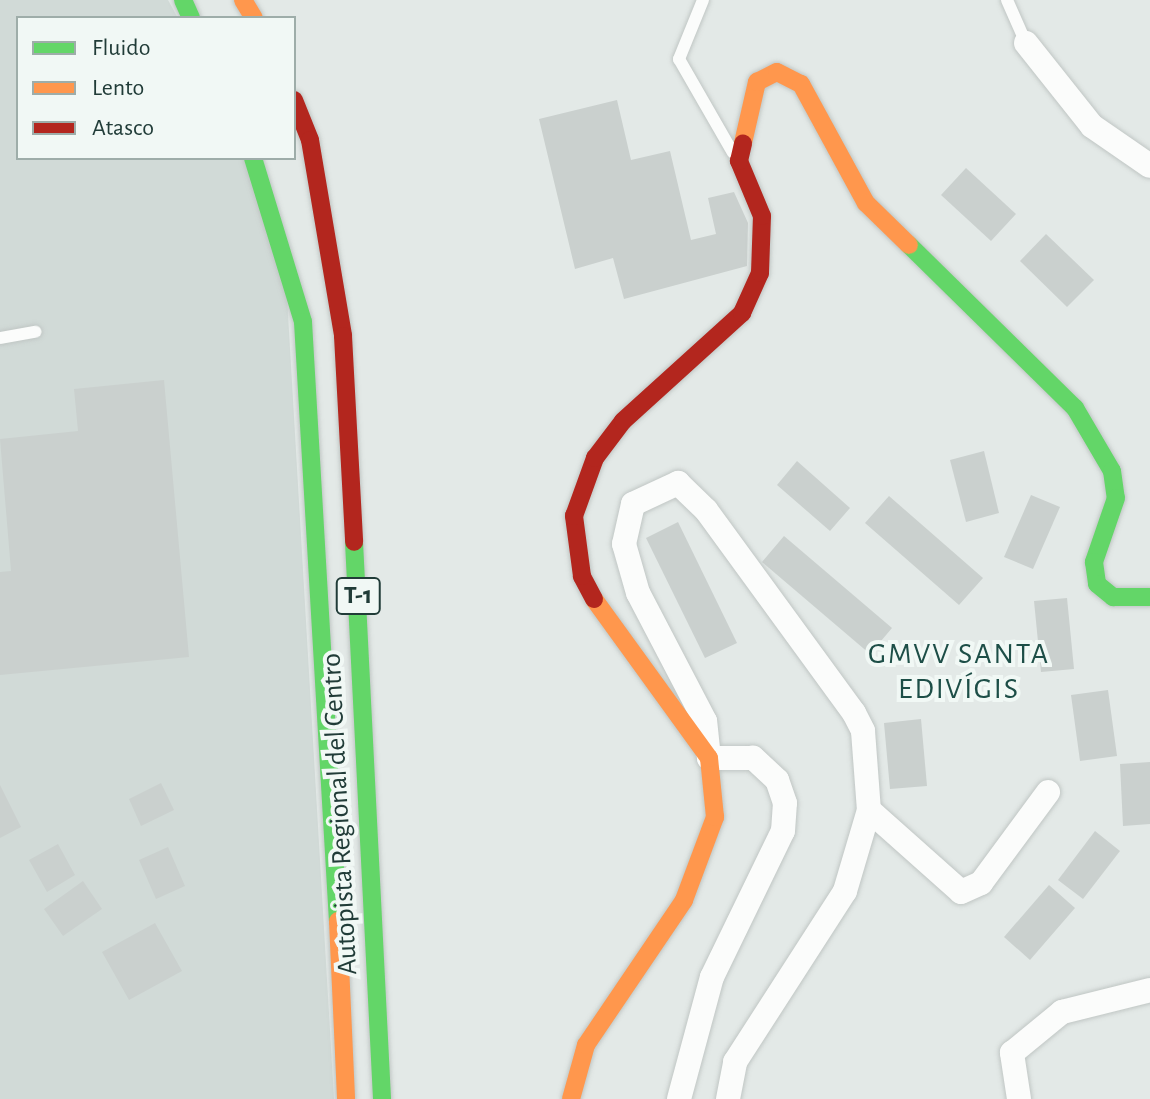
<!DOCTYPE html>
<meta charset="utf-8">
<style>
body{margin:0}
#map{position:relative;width:1150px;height:1099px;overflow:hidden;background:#e3e9e7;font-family:"Alegreya Sans",sans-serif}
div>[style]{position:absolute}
.built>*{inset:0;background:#d1dad7}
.building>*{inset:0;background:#cad0ce}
.roads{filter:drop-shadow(0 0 2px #c0c6c4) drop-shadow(0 0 2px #c0c6c4)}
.lane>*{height:12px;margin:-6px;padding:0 6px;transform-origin:6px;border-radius:6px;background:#fbfcfb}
.street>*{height:24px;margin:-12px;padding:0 12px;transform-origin:12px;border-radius:12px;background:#fbfcfb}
.fast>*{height:18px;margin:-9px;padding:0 9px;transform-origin:9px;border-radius:9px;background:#63d668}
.slow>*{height:18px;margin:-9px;padding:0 9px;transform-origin:9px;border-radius:9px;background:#ff974d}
.jam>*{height:18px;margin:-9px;padding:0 9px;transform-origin:9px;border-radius:9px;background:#b3261e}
span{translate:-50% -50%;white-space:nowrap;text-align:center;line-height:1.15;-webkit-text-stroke:8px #f1f8f5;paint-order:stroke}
.shield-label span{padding:2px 6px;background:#f1f8f5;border:2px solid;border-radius:6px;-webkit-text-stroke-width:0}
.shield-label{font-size:26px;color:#213c38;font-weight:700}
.street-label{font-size:28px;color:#213c38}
.neighbourhood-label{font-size:30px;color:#1d4e47;letter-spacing:2px}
.legend{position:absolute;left:16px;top:16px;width:280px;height:144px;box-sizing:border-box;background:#f1f8f5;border:2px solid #9eada9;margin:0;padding:10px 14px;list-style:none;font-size:24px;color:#213c38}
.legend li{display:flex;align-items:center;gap:16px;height:40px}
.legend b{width:40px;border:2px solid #9eada9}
</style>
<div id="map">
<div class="built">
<i style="clip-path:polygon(0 0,168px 0,178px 18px,18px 18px,18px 158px,244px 158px,286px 280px,334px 1099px,0 1099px)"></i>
</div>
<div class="building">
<i style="clip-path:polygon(617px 100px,631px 160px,670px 151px,691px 240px,716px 234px,708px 198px,734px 192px,748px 223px,747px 266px,624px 299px,613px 258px,575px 269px,539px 119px)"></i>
<i style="clip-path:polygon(966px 168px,1016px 214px,991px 241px,941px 195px)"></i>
<i style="clip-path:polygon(1046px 234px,1094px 280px,1067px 307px,1020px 261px)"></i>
<i style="clip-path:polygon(164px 380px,189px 657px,0 675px,0 572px,11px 571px,0 439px,78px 431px,74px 389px)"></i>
<i style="clip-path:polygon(984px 451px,999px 513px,966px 522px,950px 460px)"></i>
<i style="clip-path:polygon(797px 461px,850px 508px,830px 531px,777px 485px)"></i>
<i style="clip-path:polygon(1031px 495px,1060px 507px,1033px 569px,1004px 557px)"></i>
<i style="clip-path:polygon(889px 496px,983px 578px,959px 605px,865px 523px)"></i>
<i style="clip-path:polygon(678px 522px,737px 643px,705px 658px,646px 538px)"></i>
<i style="clip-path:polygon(784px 536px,892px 628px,870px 654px,762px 562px)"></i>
<i style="clip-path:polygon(1067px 598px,1074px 669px,1041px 672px,1034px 601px)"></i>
<i style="clip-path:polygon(1108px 690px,1117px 756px,1080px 761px,1071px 695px)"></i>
<i style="clip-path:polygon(921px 719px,927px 786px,890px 789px,884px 723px)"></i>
<i style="clip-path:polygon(1150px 762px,1150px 824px,1123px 826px,1120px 764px)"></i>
<i style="clip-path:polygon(161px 783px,174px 810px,141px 826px,129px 799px)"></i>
<i style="clip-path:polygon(0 785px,21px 827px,0 838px)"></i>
<i style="clip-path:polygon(1095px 831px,1120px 851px,1083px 899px,1058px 880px)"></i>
<i style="clip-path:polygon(58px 844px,75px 875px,47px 892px,29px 860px)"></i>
<i style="clip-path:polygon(168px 847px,185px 886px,156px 899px,139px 860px)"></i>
<i style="clip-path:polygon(83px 881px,102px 909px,63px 936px,44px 909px)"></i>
<i style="clip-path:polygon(1049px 885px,1075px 908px,1030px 960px,1004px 937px)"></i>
<i style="clip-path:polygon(155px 923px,182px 971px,129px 1000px,102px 952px)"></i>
</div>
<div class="roads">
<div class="lane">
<i style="left:703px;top:0;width:64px;rotate:112.1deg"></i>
<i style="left:679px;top:59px;width:108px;rotate:60.1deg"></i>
<i style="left:1007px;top:0;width:47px;rotate:66.2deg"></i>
<i style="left:0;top:338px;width:36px;rotate:-10deg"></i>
</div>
<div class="street">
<i style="left:1026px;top:43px;width:106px;rotate:51.5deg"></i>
<i style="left:1092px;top:126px;width:70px;rotate:34.6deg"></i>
<i style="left:679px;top:1099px;width:126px;rotate:-74.9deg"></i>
<i style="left:712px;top:977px;width:162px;rotate:-64.1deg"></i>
<i style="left:783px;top:831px;width:28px;rotate:-86deg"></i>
<i style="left:785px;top:803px;width:24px;rotate:-109deg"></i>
<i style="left:777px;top:780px;width:33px;rotate:-137deg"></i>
<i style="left:753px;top:758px;width:44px;rotate:180deg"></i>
<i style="left:709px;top:758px;width:37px;rotate:-96deg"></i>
<i style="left:705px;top:721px;width:144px;rotate:-117.6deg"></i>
<i style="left:638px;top:593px;width:51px;rotate:-105.9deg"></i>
<i style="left:624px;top:544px;width:41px;rotate:-77.3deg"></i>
<i style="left:633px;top:504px;width:50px;rotate:-25deg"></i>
<i style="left:678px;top:483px;width:39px;rotate:44deg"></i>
<i style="left:706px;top:510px;width:251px;rotate:53.9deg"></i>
<i style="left:854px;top:713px;width:20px;rotate:63deg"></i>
<i style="left:863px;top:731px;width:79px;rotate:85.7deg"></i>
<i style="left:728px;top:1099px;width:38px;rotate:-79deg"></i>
<i style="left:735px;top:1062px;width:203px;rotate:-57.2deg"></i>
<i style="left:845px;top:891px;width:84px;rotate:-73.5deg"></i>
<i style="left:869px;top:810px;width:123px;rotate:41.7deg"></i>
<i style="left:961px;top:892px;width:22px;rotate:-24deg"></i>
<i style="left:981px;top:883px;width:113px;rotate:-53.6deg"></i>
<i style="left:1019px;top:1099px;width:47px;rotate:-98.7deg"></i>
<i style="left:1012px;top:1053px;width:65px;rotate:-39.4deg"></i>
<i style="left:1062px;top:1012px;width:91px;rotate:-14deg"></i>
</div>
<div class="fast">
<i style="left:183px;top:0;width:20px;rotate:66deg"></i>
<i style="left:253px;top:158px;width:171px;rotate:73deg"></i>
<i style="left:303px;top:322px;width:600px;rotate:86.66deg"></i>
<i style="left:909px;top:245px;width:233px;rotate:44.5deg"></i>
<i style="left:1075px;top:408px;width:73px;rotate:59.6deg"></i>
<i style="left:1112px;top:471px;width:27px;rotate:82deg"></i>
<i style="left:1116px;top:498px;width:68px;rotate:109deg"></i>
<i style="left:1094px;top:562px;width:22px;rotate:82deg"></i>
<i style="left:1097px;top:584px;width:21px;rotate:39deg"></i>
<i style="left:1113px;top:597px;width:37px"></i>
<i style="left:354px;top:542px;width:558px;rotate:87.12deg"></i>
</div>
<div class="slow">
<i style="left:243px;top:0;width:21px;rotate:59deg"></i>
<i style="left:743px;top:143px;width:63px;rotate:-77.1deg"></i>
<i style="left:757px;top:82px;width:22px;rotate:-27deg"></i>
<i style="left:777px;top:72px;width:27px;rotate:27deg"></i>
<i style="left:801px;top:84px;width:136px;rotate:61.4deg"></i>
<i style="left:866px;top:203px;width:60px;rotate:44.3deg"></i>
<i style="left:338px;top:921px;width:178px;rotate:87.4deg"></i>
<i style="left:571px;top:1099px;width:56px;rotate:-74.5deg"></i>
<i style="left:586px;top:1045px;width:175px;rotate:-55.9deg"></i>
<i style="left:684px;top:900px;width:89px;rotate:-69.5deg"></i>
<i style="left:715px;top:817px;width:59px;rotate:-95.8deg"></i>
<i style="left:709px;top:758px;width:196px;rotate:-125.9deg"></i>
</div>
<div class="jam">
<i style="left:294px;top:100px;width:43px;rotate:68.2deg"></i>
<i style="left:310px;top:140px;width:199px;rotate:80.4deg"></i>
<i style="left:343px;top:336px;width:206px;rotate:86.9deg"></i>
<i style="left:594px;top:599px;width:26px;rotate:-118deg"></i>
<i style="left:582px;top:576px;width:61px;rotate:-97.6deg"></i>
<i style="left:574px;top:516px;width:62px;rotate:-70.1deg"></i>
<i style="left:595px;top:458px;width:46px;rotate:-52.9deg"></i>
<i style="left:623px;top:421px;width:161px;rotate:-42.2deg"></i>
<i style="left:742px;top:313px;width:44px;rotate:-65.8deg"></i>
<i style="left:760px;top:273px;width:57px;rotate:-88deg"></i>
<i style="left:762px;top:216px;width:60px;rotate:-112.7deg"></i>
<i style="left:739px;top:161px;width:18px;rotate:-77deg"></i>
</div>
</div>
<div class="shield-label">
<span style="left:358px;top:596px">T-1</span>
</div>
<div class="street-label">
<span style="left:340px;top:814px;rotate:-93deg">Autopista Regional del Centro</span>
</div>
<div class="neighbourhood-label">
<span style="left:959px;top:671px">GMVV SANTA<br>EDIVÍGIS</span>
</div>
<ul class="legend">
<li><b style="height:10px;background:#63d668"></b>Fluido</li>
<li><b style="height:10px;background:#ff974d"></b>Lento</li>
<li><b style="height:10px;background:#b3261e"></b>Atasco</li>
</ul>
</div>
